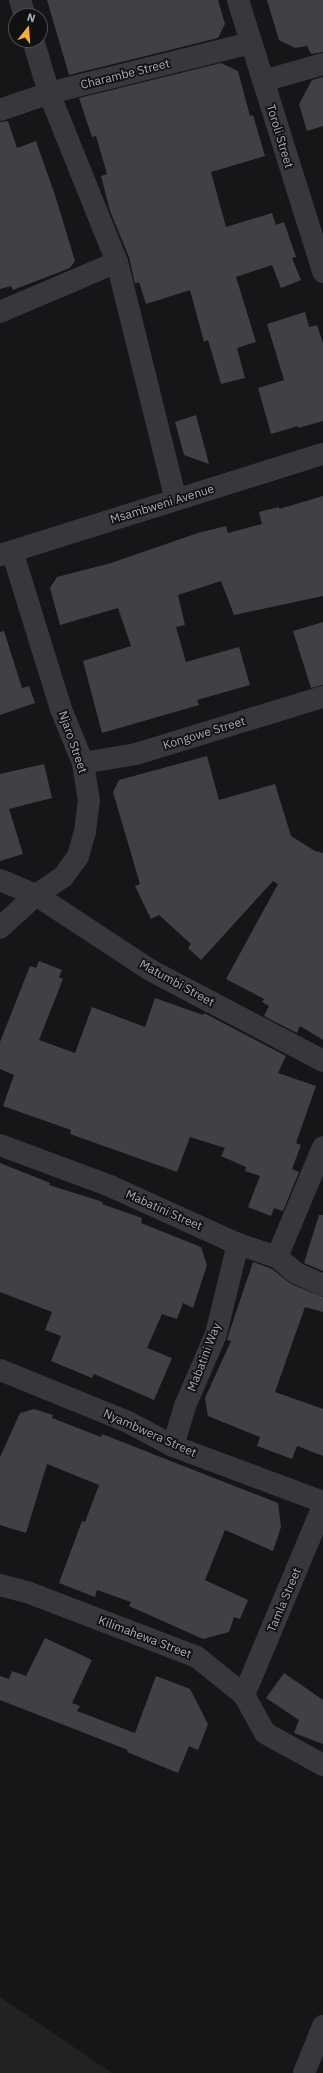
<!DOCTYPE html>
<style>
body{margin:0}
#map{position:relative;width:323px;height:2073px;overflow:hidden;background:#161618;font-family:"IBM Plex Sans",sans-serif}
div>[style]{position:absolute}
.built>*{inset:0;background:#222225}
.building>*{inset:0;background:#404145}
.street>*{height:22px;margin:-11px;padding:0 11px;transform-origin:11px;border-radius:11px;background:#37383d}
span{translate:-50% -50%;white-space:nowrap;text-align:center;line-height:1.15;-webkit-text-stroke:3.5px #111113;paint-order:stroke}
.street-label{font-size:12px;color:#a8adb8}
.north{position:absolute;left:8px;top:8px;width:40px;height:40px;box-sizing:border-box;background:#111113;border:1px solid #4d4f55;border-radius:50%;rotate:17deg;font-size:11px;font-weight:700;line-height:16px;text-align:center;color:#a8adb8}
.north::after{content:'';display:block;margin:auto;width:14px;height:18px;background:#f2b134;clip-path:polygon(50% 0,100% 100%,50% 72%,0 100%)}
</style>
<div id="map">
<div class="built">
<i style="clip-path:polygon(0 1997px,112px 2073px,0 2073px)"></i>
</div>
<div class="building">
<i style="clip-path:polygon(47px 0,218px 0,225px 24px,218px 38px,69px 75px)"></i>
<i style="clip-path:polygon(267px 0,323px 0,323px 52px,311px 54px,307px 46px,295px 48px,279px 40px)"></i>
<i style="clip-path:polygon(221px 63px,238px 71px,250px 116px,253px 115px,265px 156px,211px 172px,226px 227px,272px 213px,276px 225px,284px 222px,296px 257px,292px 258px,301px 280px,281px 288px,272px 265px,236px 277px,256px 342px,237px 348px,245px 378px,221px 384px,208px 340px,204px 342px,190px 290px,146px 304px,139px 282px,135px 284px,129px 257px,110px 211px,101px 176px,107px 174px,96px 136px,92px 137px,79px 98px)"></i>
<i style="clip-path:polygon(323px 77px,323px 126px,307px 131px,299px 104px,312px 80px)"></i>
<i style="clip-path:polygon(8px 121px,17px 148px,36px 141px,55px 195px,75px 261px,70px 268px,13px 290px,11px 286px,0 289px,0 122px)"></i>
<i style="clip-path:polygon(305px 312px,309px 327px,317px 325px,323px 343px,323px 421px,298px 428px,298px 426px,271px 434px,258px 388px,284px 380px,267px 324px)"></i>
<i style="clip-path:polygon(196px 415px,209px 464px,184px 455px,175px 422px)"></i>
<i style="clip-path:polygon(323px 496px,323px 596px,234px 615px,221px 581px,178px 595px,185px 625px,176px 627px,186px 662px,239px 647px,250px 685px,197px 700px,199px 705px,102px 733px,83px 661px,131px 646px,118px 608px,60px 625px,50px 588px,57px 577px,111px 563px,198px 533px,226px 526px,228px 533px,262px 524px,259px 512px,279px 507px,279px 509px)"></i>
<i style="clip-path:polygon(323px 622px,323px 685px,311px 688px,293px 631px)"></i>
<i style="clip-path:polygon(4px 631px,22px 688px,29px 686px,35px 703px,0 715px,0 632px)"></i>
<i style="clip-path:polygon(207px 756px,219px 800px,275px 784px,291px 836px,315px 851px,323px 853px,323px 1040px,300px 1026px,297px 1033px,264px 1016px,269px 1006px,262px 1002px,264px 999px,226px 979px,278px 884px,273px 881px,201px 960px,188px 948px,191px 944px,159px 915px,151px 919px,135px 886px,140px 884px,113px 792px,119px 780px)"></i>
<i style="clip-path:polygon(44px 764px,52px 798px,9px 809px,23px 854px,0 861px,0 774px)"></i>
<i style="clip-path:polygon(39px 961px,62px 970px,59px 977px,63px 979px,39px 1040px,75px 1053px,92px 1007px,145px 1027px,155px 998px,203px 1015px,204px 1013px,286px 1056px,278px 1073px,316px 1086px,296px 1143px,301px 1145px,292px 1169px,299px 1172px,283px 1211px,274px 1208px,271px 1216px,248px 1207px,260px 1176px,245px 1171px,246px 1167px,221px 1156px,225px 1148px,190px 1137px,177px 1172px,70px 1134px,71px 1130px,3px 1106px,14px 1075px,0 1069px,0 1042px,30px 966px,36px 968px)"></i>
<i style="clip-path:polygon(0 1163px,50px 1183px,49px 1185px,103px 1202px,102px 1204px,142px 1218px,141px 1223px,201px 1247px,207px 1265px,193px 1308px,183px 1303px,177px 1319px,162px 1314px,147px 1348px,172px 1358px,154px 1400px,94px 1374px,92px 1378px,51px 1361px,61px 1336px,45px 1330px,52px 1312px,0 1292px)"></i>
<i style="clip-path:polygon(319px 1215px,323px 1215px,323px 1271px,304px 1263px)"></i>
<i style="clip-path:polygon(253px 1262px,272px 1269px,291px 1284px,323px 1297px,323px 1312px,305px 1307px,275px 1392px,323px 1409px,323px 1456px,297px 1446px,292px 1459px,257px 1446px,260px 1437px,208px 1416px,205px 1398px,231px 1341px,227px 1340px,230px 1330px)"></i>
<i style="clip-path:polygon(34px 1409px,53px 1415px,52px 1418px,101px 1437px,102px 1434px,278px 1503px,281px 1527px,273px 1551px,225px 1530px,205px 1580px,248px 1600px,240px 1619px,234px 1617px,229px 1632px,203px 1639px,129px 1606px,131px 1602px,97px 1590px,95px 1597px,59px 1583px,82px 1521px,85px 1522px,99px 1485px,47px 1464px,26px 1533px,0 1525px,0 1457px,20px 1413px)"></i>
<i style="clip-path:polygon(45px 1638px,92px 1660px,72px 1703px,80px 1706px,77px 1711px,135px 1733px,156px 1676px,190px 1689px,208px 1724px,198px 1750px,189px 1746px,178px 1773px,127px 1752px,128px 1750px,0 1700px,0 1676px,9px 1679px,12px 1671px,26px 1676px)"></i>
<i style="clip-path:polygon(284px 1673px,323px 1700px,323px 1744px,294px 1733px,299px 1720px,266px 1698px)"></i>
</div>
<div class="street">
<i style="left:20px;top:0;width:17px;rotate:73deg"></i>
<i style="left:238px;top:0;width:285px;rotate:72.6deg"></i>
<i style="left:33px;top:40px;width:55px;rotate:73.2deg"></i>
<i style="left:49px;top:93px;width:182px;rotate:68.1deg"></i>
<i style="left:117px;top:262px;width:245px;rotate:76.1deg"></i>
<i style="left:263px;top:81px;width:62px;rotate:-15.8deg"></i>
<i style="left:0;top:110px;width:52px;rotate:-19.1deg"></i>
<i style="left:49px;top:93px;width:208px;rotate:-13.9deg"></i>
<i style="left:0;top:312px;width:127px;rotate:-23.1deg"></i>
<i style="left:0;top:555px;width:338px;rotate:-17.4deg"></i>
<i style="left:83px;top:763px;width:54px;rotate:-9.6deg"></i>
<i style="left:136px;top:754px;width:195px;rotate:-17deg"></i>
<i style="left:0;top:880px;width:39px;rotate:23deg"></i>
<i style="left:36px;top:895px;width:136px;rotate:33.3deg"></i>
<i style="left:150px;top:970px;width:195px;rotate:27.7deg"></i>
<i style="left:0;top:928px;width:49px;rotate:-42.5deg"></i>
<i style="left:36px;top:895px;width:32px;rotate:-34deg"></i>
<i style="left:63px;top:877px;width:26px;rotate:-54deg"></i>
<i style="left:78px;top:856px;width:25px;rotate:-74deg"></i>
<i style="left:85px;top:832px;width:31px;rotate:-83deg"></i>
<i style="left:89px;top:801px;width:38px;rotate:-99deg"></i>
<i style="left:83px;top:763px;width:58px;rotate:-112.2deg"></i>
<i style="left:61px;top:709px;width:165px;rotate:-107.2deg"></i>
<i style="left:0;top:1145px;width:117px;rotate:20.4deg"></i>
<i style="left:110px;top:1186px;width:141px;rotate:24.4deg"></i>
<i style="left:238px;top:1244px;width:41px;rotate:18.4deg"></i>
<i style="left:277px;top:1257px;width:25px;rotate:40deg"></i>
<i style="left:296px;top:1273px;width:30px;rotate:24deg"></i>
<i style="left:277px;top:1257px;width:119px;rotate:-67.3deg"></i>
<i style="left:0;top:1370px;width:138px;rotate:22.1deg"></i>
<i style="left:128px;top:1422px;width:51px;rotate:28.1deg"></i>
<i style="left:173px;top:1446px;width:160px;rotate:20.5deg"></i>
<i style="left:173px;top:1446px;width:42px;rotate:-73.3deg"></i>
<i style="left:185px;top:1406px;width:78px;rotate:-66.7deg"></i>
<i style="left:216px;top:1334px;width:93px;rotate:-76.3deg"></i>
<i style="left:0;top:1585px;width:28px;rotate:15deg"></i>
<i style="left:27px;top:1592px;width:182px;rotate:20.9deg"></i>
<i style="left:197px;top:1657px;width:60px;rotate:39deg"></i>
<i style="left:244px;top:1695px;width:43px;rotate:61.1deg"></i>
<i style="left:265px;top:1733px;width:66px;rotate:28.9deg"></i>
<i style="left:244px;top:1695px;width:205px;rotate:-67.3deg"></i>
<i style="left:304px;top:2073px;width:51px;rotate:-68deg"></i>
</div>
<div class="street-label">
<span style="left:125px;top:74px;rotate:-14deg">Charambe Street</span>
<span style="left:280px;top:136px;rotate:73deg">Toroli Street</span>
<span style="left:162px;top:504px;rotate:-17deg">Msambweni Avenue</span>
<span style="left:204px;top:733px;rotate:-17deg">Kongowe Street</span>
<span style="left:73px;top:742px;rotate:71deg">Njaro Street</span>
<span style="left:177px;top:983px;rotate:29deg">Matumbi Street</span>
<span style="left:164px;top:1210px;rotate:24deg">Mabatini Street</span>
<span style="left:204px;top:1357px;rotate:-69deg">Mabatini Way</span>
<span style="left:150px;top:1433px;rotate:24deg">Nyambwera Street</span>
<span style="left:284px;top:1600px;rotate:-67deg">Tamla Street</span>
<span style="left:145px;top:1637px;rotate:21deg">Kilimahewa Street</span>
</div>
<div class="north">N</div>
</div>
